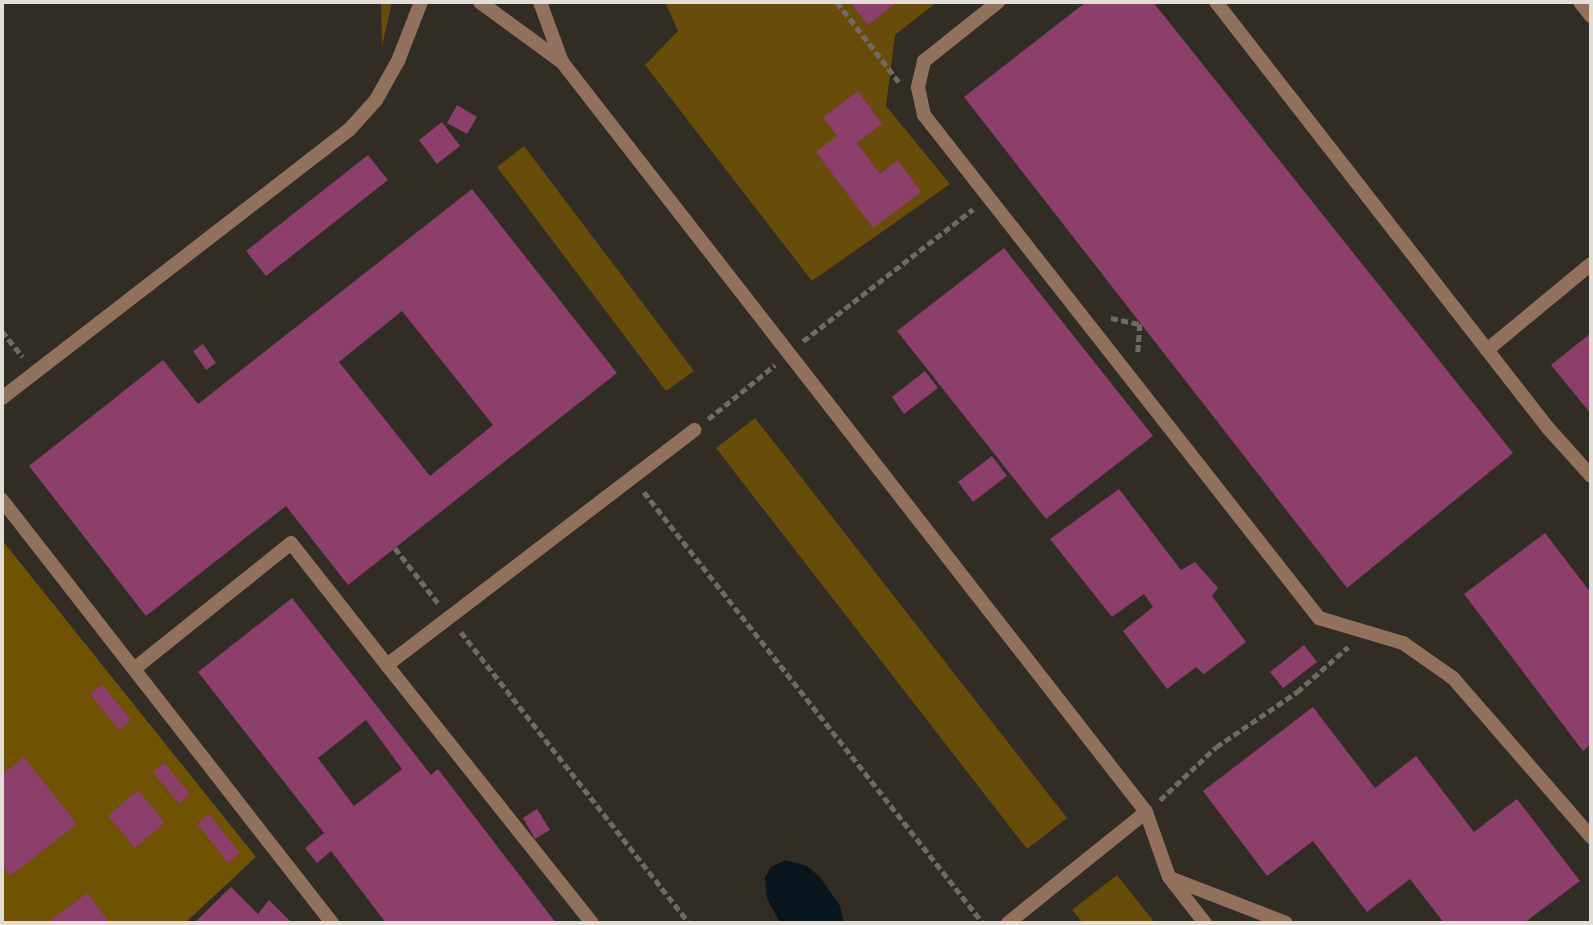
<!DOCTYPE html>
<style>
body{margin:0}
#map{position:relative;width:1593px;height:925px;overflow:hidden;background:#312c24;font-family:Overpass,sans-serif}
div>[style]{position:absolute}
.green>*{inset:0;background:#674d09}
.forest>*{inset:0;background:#6f5202}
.water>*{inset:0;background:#09161d}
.building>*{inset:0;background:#8b3f6a}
.path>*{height:4.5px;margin-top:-2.25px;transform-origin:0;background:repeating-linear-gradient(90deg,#6f6b64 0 7px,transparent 0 10.5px)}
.service>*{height:14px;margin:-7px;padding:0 7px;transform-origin:7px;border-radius:7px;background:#91715b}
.tertiary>*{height:14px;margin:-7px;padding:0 7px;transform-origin:7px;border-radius:7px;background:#91715b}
span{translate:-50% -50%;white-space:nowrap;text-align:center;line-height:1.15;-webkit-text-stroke:5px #312c24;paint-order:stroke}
.frame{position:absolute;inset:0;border:4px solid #e1ded8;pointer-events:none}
</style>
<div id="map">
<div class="green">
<i style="clip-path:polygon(381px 2px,392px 2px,382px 46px)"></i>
<i style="clip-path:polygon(665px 2px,937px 2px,895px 35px,886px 106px,950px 184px,812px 281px,645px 65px,678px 31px)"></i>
<i style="clip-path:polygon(524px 146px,694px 371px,666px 391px,497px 167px)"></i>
<i style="clip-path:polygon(755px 418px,1067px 818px,1027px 849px,716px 448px)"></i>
<i style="clip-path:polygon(1117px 875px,1155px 923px,1083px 923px,1072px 910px)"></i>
</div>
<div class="forest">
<i style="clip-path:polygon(2px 540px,256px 857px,185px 923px,2px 923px)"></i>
</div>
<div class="water">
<i style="clip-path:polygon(785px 860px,807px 866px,820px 877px,840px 906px,844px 923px,780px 923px,767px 898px,765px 878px,771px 867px)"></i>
</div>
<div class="building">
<i style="clip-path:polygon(850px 2px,897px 2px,868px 25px)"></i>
<i style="clip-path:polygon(1086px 2px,1153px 2px,1513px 453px,1347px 588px,964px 97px)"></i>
<i style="clip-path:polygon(858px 91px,882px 124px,857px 143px,880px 174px,898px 160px,921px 192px,873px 228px,816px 152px,837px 136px,823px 117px)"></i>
<i style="clip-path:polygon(457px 105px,477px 117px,467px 134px,447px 123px)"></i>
<i style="clip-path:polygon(442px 122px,460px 146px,437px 164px,419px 140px)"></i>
<i style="clip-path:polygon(368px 155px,388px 180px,266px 276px,246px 251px)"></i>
<i style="clip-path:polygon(evenodd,472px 189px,617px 373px,348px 585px,286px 506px,146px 616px,29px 466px,163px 360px,198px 404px,472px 189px,402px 311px,493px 425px,430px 476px,339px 362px,402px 311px)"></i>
<i style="clip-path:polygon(1004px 248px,1153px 436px,1046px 519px,897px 331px)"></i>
<i style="clip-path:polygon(1591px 333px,1591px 414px,1551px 365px)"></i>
<i style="clip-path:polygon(203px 344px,216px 363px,206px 370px,193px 351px)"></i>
<i style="clip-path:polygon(925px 371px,938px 388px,904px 414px,892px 397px)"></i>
<i style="clip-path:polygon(992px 456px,1007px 476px,973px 502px,958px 482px)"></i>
<i style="clip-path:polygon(1119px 489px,1181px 570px,1195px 562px,1218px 588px,1212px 596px,1246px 642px,1204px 674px,1196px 667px,1167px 689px,1123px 631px,1153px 607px,1144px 594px,1112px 617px,1050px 539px)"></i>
<i style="clip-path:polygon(1545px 533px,1591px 593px,1591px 744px,1583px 751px,1464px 594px)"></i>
<i style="clip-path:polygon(evenodd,292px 598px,431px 775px,438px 769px,556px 923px,386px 923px,331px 851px,317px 863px,305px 848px,324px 833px,198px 672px,292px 598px,366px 720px,402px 769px,354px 806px,318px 758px,366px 720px)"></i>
<i style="clip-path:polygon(1304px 645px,1317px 662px,1283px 688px,1270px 672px)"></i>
<i style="clip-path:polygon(102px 684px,131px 720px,119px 730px,90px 694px)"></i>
<i style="clip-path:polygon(1313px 707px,1375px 788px,1416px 756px,1474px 832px,1517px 799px,1580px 881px,1524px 923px,1444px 923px,1410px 879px,1367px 912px,1313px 841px,1267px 876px,1203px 791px)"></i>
<i style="clip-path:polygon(24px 757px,77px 824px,10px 876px,2px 866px,2px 774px)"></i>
<i style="clip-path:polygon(164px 763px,190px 794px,179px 804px,153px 772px)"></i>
<i style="clip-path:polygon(138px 790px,165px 822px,135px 848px,108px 816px)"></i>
<i style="clip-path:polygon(537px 809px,550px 830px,535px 839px,523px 818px)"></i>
<i style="clip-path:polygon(209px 814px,240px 853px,228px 863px,197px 824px)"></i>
<i style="clip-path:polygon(231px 887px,258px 914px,269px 900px,292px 923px,194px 923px)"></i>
<i style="clip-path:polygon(87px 893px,110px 923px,47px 923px)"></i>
</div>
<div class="path">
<i style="left:837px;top:2px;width:101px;rotate:52.2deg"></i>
<i style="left:1111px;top:318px;width:30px;rotate:12deg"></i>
<i style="left:1140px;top:324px;width:28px;rotate:94deg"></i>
<i style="left:2px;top:331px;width:33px;rotate:51deg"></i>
<i style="left:803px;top:341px;width:215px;rotate:-37.8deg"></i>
<i style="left:708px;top:419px;width:86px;rotate:-38.9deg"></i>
<i style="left:644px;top:492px;width:548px;rotate:51.81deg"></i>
<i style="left:395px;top:548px;width:70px;rotate:52deg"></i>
<i style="left:461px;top:632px;width:370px;rotate:51.9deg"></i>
<i style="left:1160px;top:800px;width:77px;rotate:-43.4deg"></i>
<i style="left:1216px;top:747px;width:98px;rotate:-34.2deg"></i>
<i style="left:1297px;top:692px;width:68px;rotate:-41.4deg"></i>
</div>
<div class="service">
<i style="left:998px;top:2px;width:95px;rotate:141.4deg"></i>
<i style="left:924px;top:61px;width:27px;rotate:103deg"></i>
<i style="left:918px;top:87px;width:29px;rotate:78deg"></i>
<i style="left:924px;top:115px;width:640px;rotate:51.86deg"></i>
<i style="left:1319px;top:618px;width:88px;rotate:16.6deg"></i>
<i style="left:1403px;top:643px;width:61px;rotate:35deg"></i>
<i style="left:1453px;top:678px;width:211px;rotate:49deg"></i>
<i style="left:1216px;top:2px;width:540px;rotate:52.07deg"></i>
<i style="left:1548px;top:428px;width:64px;rotate:48.1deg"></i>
<i style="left:1580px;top:2px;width:18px;rotate:52deg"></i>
<i style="left:562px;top:62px;width:951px;rotate:52.09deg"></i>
<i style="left:1146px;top:812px;width:69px;rotate:70.5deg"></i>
<i style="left:1169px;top:877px;width:58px;rotate:52deg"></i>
<i style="left:1487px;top:350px;width:135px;rotate:-39.6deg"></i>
<i style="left:2px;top:398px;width:438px;rotate:-37.7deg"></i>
<i style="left:349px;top:130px;width:40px;rotate:-48deg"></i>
<i style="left:376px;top:100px;width:45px;rotate:-60.6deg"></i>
<i style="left:398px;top:61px;width:63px;rotate:-68.7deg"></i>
<i style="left:2px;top:500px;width:536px;rotate:52.04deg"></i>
<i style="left:134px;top:669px;width:201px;rotate:-38.7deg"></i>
<i style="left:291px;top:543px;width:155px;rotate:51.8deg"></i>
<i style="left:1170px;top:878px;width:124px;rotate:21.2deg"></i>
<i style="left:592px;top:923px;width:330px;rotate:-128.5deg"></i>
<i style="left:387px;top:665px;width:387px;rotate:-37.4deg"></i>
<i style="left:1008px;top:923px;width:177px;rotate:-38.8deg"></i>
</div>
<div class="tertiary">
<i style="left:480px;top:2px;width:102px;rotate:36.2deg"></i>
<i style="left:540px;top:2px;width:64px;rotate:69.9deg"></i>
</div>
<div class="frame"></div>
</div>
